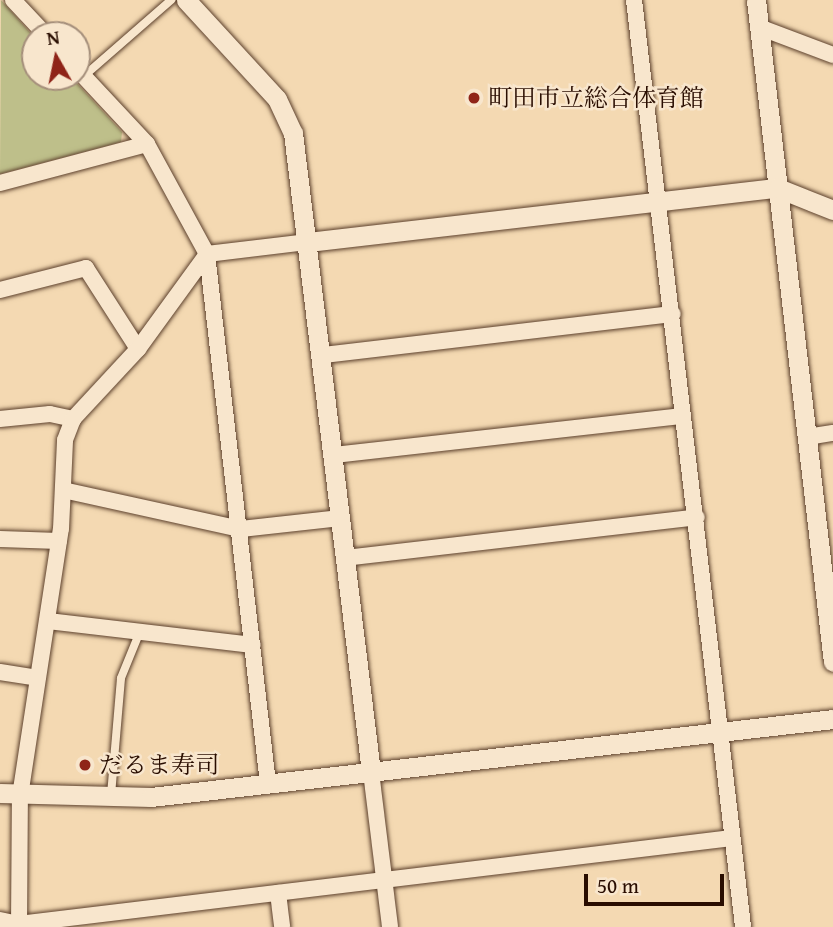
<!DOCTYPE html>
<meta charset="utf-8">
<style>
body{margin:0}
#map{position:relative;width:833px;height:927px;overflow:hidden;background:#f4d9b2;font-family:"Gentium Book Plus","Noto Serif JP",serif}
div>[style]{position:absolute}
.green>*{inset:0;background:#bebf8a}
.roads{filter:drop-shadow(0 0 2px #5c402c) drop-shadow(0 0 2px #5c402c)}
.service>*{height:8px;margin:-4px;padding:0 4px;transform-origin:4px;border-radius:4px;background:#f8e6cd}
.minor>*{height:16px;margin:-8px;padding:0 8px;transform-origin:8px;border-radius:8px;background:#f8e6cd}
.tertiary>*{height:19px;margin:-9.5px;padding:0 9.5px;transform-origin:9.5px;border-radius:9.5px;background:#f8e6cd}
.dots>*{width:19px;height:19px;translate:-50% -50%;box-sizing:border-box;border:4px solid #f8e6cd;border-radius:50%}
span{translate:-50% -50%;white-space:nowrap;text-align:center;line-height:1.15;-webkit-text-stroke:5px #f8e6cd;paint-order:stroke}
.poi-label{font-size:24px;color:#290d00}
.left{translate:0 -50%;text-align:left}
.north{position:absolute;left:21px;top:21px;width:70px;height:70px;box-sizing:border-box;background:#f8e6cd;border:2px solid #a58f7b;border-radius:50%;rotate:351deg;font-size:19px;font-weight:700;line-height:28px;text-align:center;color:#290d00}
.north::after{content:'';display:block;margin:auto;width:24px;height:32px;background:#8f2418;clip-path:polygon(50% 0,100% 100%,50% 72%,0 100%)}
.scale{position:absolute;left:584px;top:874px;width:140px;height:32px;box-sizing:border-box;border:4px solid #290d00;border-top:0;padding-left:9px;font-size:21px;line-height:24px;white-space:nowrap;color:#290d00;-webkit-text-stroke:5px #f8e6cd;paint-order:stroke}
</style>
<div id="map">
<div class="green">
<i style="clip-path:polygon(1px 0,35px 38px,35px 77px,71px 77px,122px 132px,121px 142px,0 174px)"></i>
</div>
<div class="roads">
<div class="service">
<i style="left:84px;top:76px;width:116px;rotate:-41.1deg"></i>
<i style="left:111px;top:795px;width:117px;rotate:-85.1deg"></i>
<i style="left:121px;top:678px;width:48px;rotate:-67.8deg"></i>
</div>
<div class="minor">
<i style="left:13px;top:0;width:48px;rotate:46.7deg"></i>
<i style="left:634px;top:0;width:933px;rotate:83.29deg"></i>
<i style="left:759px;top:27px;width:79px;rotate:20.7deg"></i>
<i style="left:77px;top:69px;width:103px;rotate:47deg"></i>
<i style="left:147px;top:144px;width:125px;rotate:61.4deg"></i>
<i style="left:207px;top:254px;width:533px;rotate:83.43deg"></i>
<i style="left:0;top:183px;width:152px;rotate:-14.9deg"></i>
<i style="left:0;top:290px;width:89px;rotate:-14.3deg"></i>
<i style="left:86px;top:268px;width:96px;rotate:57.3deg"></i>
<i style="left:323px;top:355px;width:352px;rotate:-6.7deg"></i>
<i style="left:0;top:419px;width:50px;rotate:-5.7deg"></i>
<i style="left:50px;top:414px;width:24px;rotate:12deg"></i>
<i style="left:807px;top:437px;width:26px;rotate:-9deg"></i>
<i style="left:334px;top:455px;width:351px;rotate:-6.4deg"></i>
<i style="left:63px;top:490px;width:182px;rotate:12.4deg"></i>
<i style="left:241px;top:529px;width:100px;rotate:-6.3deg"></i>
<i style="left:0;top:539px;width:59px;rotate:1.9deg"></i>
<i style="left:345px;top:558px;width:354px;rotate:-6.6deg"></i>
<i style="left:48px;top:621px;width:206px;rotate:6.7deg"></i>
<i style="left:0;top:672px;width:38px;rotate:9deg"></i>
<i style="left:371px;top:772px;width:156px;rotate:83deg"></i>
<i style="left:278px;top:893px;width:34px;rotate:83deg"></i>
<i style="left:0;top:920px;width:19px;rotate:12deg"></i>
<i style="left:19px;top:924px;width:718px;rotate:-6.88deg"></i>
<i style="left:19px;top:927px;width:131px;rotate:-89.6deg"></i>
<i style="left:20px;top:796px;width:270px;rotate:-81.3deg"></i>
<i style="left:61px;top:529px;width:89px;rotate:-87.4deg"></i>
<i style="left:65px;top:440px;width:22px;rotate:-69deg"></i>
<i style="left:73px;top:419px;width:96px;rotate:-47.1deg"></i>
<i style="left:138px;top:349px;width:117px;rotate:-54deg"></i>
<i style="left:207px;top:254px;width:102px;rotate:-6.8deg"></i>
</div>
<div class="tertiary">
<i style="left:186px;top:0;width:134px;rotate:47.4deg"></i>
<i style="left:277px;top:99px;width:38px;rotate:65deg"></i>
<i style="left:293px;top:133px;width:644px;rotate:83.04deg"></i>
<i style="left:756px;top:0;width:666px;rotate:83.37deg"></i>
<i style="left:308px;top:242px;width:473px;rotate:-6.6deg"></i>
<i style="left:778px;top:188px;width:59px;rotate:21.8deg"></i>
<i style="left:0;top:793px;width:151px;rotate:1.5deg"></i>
<i style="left:151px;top:797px;width:686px;rotate:-6.52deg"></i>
</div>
</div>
<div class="dots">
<i style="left:474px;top:98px;background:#8f2418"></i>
<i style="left:85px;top:765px;background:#8f2418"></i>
</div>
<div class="poi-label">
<span class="left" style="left:488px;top:98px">町田市立総合体育館</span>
<span class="left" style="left:99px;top:765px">だるま寿司</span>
</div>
<div class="north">N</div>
<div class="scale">50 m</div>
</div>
